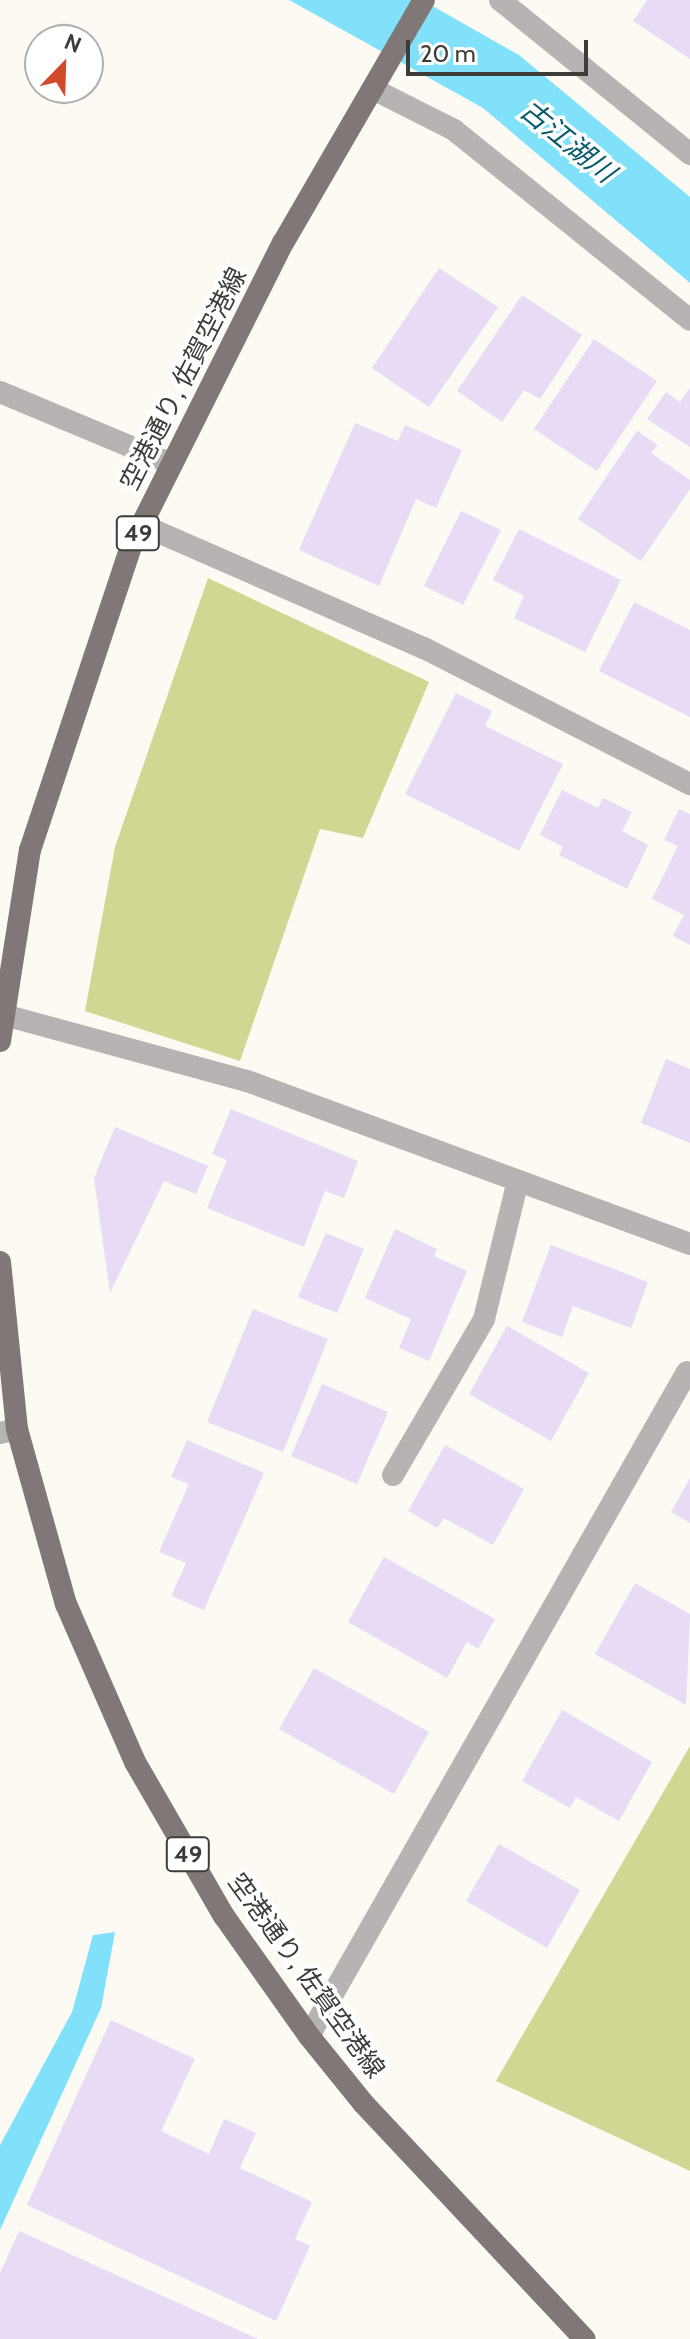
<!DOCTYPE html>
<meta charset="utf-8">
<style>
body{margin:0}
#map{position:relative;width:690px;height:2339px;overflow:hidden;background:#fcfaf2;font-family:Cabin,"Noto Sans JP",sans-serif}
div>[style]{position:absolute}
.green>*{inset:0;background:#d0d792}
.water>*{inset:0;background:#81e1fa}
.building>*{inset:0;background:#e7dbf6}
.service>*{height:22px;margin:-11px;padding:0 11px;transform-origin:11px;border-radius:11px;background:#b7b3b2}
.minor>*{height:22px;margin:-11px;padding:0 11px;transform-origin:11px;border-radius:11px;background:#b7b3b2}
.primary>*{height:22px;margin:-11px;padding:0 11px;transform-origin:11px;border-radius:11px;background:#807876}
span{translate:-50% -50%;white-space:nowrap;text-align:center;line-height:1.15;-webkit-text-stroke:7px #fff;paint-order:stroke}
.shield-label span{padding:2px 6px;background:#fff;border:2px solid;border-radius:6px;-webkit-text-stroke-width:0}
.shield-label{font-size:24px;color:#3d3c39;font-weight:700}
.street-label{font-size:26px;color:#3d3c39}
.water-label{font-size:28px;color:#045c6c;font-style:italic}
.north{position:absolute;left:24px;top:24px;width:80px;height:80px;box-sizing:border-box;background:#fff;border:2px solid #b1b1b0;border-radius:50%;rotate:23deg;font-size:22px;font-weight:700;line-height:32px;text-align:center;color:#3d3c39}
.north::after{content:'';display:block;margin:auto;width:28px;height:36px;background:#d3492b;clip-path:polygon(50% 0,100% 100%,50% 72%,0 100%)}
.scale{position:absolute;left:406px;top:40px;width:182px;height:36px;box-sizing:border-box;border:4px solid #3d3c39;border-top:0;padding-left:10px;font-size:24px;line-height:28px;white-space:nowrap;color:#3d3c39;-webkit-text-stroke:6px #fff;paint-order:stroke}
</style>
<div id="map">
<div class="green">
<i style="clip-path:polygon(208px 578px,429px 682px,363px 838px,320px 829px,240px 1061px,85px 1011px,115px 847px)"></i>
<i style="clip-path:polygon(690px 1746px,690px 2171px,496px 2081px)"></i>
</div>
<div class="water">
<i style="clip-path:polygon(289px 0,422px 0,519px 55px,690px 197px,690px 283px,483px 108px)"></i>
<i style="clip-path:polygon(115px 1932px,101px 2008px,0 2230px,0 2145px,72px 2012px,93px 1935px)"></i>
</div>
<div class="building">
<i style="clip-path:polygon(647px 0,690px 0,690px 59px,633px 21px)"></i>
<i style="clip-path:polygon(439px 268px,498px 307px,429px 407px,372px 368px)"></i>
<i style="clip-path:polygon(522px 295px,582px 335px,540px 399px,524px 390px,502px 422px,457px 391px)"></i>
<i style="clip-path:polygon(594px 339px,657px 381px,597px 471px,534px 429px)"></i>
<i style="clip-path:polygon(690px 388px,690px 447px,647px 419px,666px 392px,680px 402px)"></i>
<i style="clip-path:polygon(355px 423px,398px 441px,405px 425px,462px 450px,436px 508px,416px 499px,379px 586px,299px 550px)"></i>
<i style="clip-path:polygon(637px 431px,658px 445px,651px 453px,690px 480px,690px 489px,641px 561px,578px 519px)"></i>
<i style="clip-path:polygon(461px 511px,501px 530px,463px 605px,424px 586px)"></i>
<i style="clip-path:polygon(519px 529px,621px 580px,585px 652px,514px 618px,524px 596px,493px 580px)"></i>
<i style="clip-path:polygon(634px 602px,690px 630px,690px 717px,599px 671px)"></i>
<i style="clip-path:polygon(456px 693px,492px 711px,485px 726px,563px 764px,519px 851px,405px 794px)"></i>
<i style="clip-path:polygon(562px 790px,598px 808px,603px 798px,632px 812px,622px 831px,648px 845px,627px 889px,559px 855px,563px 847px,540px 835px)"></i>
<i style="clip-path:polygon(679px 809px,690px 814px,690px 945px,673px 936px,684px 915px,652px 899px,678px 846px,664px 840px)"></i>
<i style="clip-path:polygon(666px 1059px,690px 1069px,690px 1143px,641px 1123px)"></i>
<i style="clip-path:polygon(231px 1109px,358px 1161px,344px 1198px,325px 1191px,304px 1247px,207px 1208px,227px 1160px,212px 1154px)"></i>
<i style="clip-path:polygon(115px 1127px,208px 1166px,196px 1194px,164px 1181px,110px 1293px,94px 1178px)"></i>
<i style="clip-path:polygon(395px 1229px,437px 1249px,434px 1256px,467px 1271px,429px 1361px,399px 1348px,411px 1319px,365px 1298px)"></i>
<i style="clip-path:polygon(326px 1233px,364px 1249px,337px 1313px,298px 1297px)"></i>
<i style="clip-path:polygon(551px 1245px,648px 1282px,631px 1328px,573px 1306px,562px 1337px,522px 1322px)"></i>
<i style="clip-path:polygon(253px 1309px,328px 1339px,283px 1452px,207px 1422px)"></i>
<i style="clip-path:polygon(507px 1326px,589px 1373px,551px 1441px,469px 1394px)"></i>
<i style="clip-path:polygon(322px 1384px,388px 1412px,357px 1484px,291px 1456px)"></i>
<i style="clip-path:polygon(187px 1440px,264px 1473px,204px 1610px,171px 1596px,186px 1563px,159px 1552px,189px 1484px,171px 1477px)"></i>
<i style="clip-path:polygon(445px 1445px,524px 1489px,493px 1545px,444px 1518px,437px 1528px,408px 1511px)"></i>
<i style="clip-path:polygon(690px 1478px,690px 1523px,671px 1512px)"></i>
<i style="clip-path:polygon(384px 1557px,495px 1619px,478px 1649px,467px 1642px,447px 1678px,348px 1622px)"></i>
<i style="clip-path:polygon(635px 1583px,690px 1614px,686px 1705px,595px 1654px)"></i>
<i style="clip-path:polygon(314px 1668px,429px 1732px,394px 1794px,279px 1729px)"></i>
<i style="clip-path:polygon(562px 1710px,652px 1762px,619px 1821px,576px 1797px,570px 1808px,522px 1781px)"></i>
<i style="clip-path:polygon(499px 1844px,580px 1890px,547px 1948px,466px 1901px)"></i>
<i style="clip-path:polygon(111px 2020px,195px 2059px,161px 2131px,209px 2154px,224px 2119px,256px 2133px,240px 2168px,312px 2202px,295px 2239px,310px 2246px,276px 2321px,27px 2205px)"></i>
<i style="clip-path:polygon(19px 2231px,258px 2339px,0 2339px,0 2273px)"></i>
</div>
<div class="service">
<i style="left:0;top:392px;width:186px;rotate:22.7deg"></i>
</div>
<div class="minor">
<i style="left:500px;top:0;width:245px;rotate:39deg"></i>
<i style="left:373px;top:89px;width:91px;rotate:26.8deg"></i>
<i style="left:454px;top:130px;width:303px;rotate:38.8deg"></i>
<i style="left:142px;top:525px;width:308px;rotate:23.6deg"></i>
<i style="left:424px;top:648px;width:299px;rotate:27.1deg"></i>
<i style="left:4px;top:1015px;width:252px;rotate:15.2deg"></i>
<i style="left:247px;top:1081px;width:472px;rotate:20.2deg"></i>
<i style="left:0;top:1433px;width:17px;rotate:-13deg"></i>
<i style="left:393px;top:1475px;width:181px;rotate:-59.7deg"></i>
<i style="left:484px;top:1319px;width:142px;rotate:-76.2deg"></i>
<i style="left:309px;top:2036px;width:764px;rotate:-60.35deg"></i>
</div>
<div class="primary">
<i style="left:0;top:1041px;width:193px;rotate:-81.1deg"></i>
<i style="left:30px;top:850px;width:323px;rotate:-71.6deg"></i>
<i style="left:132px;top:544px;width:337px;rotate:-63.4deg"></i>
<i style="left:283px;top:243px;width:281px;rotate:-59.9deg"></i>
<i style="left:0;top:1262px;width:168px;rotate:84.2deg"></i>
<i style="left:17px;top:1429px;width:182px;rotate:74.4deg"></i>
<i style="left:66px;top:1604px;width:172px;rotate:66.4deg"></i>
<i style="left:135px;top:1762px;width:178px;rotate:60deg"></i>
<i style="left:224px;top:1916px;width:147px;rotate:54.7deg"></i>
<i style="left:309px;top:2036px;width:86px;rotate:51.1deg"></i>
<i style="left:363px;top:2103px;width:324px;rotate:46.8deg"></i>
</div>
<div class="shield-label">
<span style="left:138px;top:533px">49</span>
<span style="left:188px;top:1854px">49</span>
</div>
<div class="street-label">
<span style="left:184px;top:379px;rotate:-63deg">空港通り, 佐賀空港線</span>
<span style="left:306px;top:1976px;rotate:54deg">空港通り, 佐賀空港線</span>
</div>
<div class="water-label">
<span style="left:568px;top:141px;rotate:39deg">古江湖川</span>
</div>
<div class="north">N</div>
<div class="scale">20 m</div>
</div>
